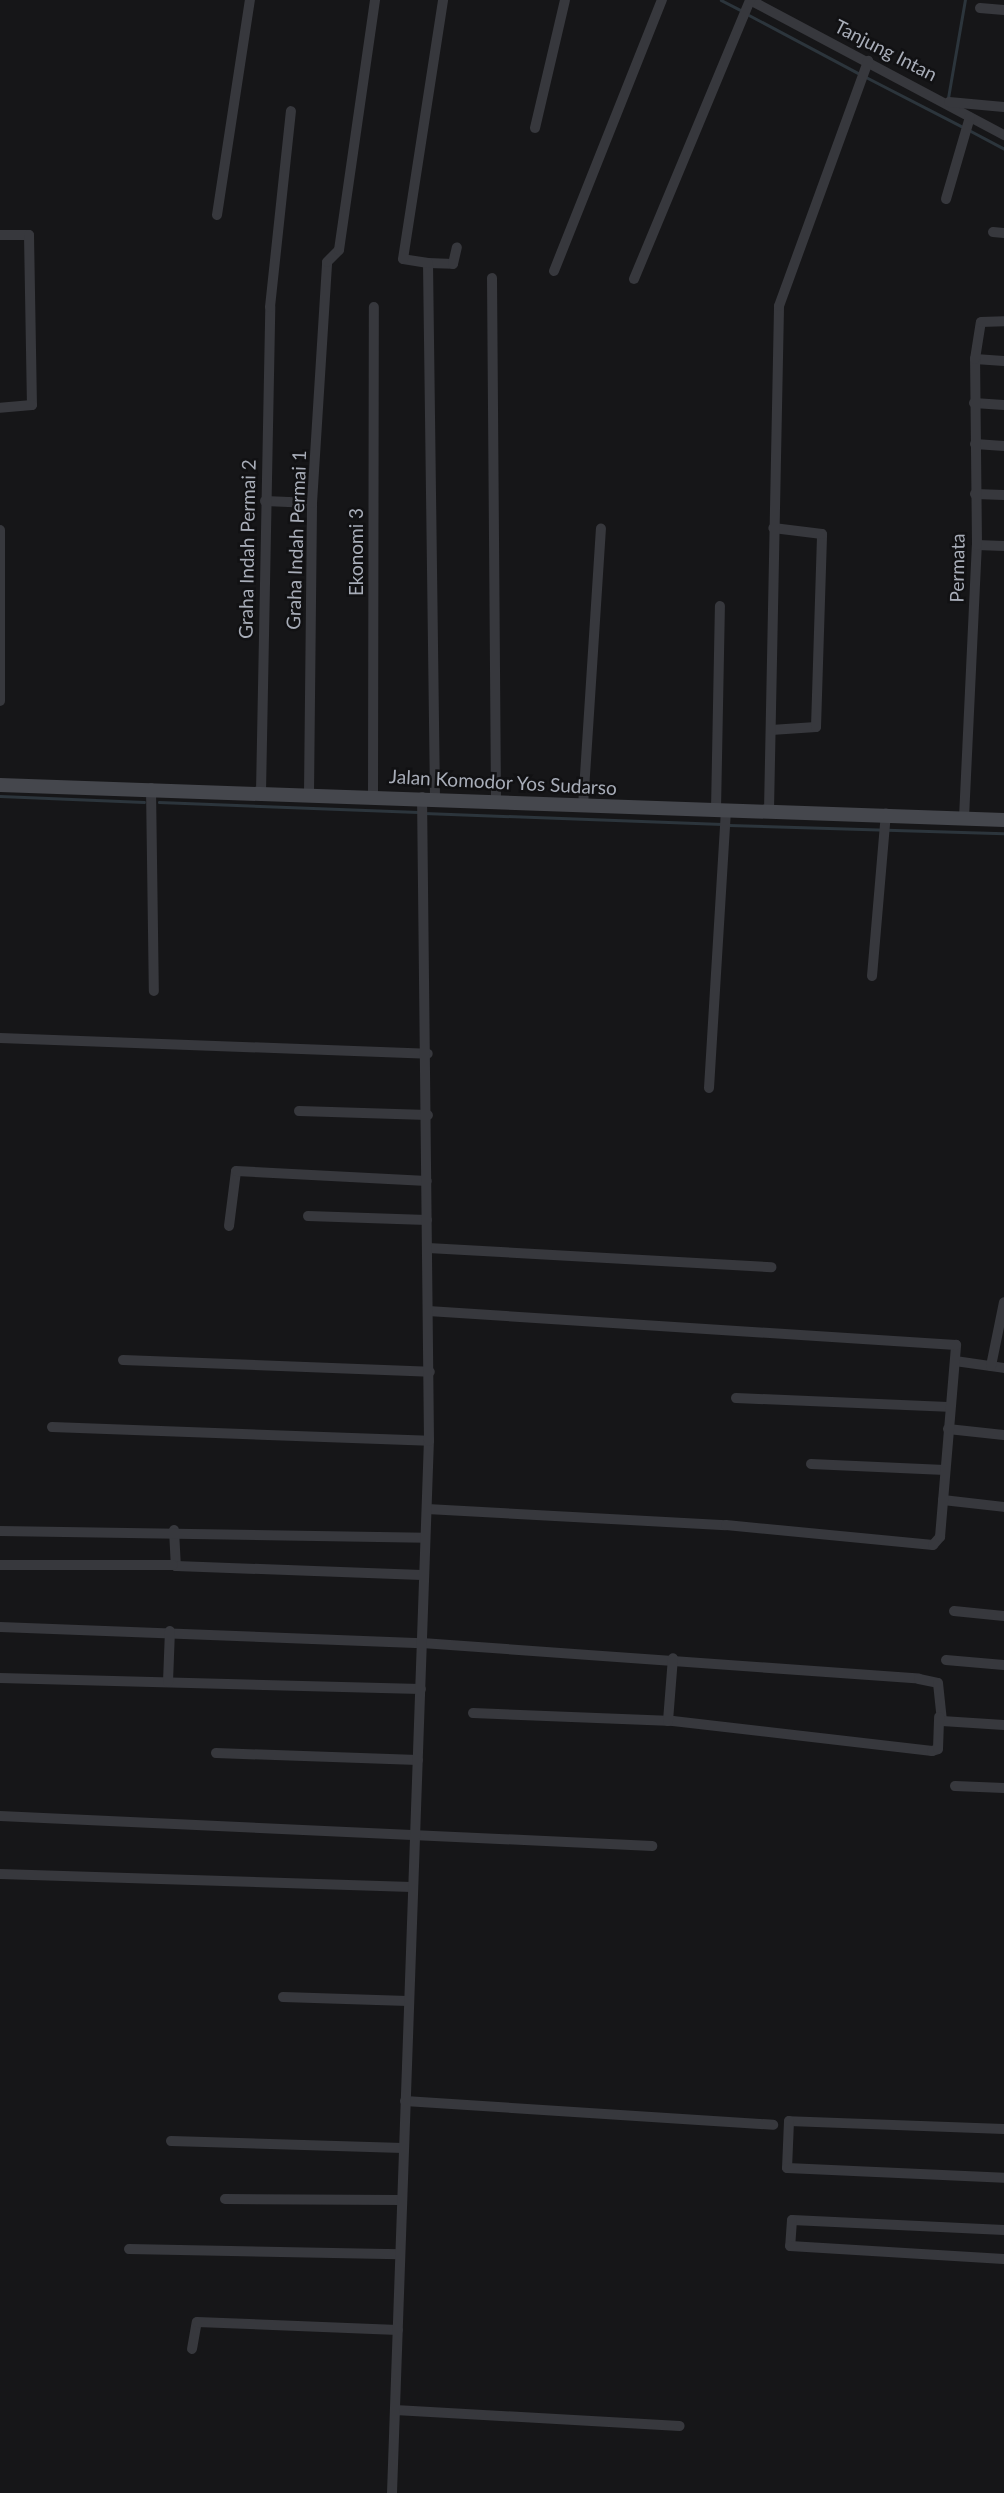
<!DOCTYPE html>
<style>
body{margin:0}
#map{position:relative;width:1004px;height:2493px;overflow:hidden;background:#161618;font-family:Lato,sans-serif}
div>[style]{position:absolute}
.stream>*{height:2.5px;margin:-1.25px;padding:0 1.25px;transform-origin:1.25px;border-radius:1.25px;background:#2c353c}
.street>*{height:10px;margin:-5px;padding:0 5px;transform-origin:5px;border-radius:5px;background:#37383d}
.secondary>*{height:14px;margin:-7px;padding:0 7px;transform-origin:7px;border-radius:7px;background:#45474d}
span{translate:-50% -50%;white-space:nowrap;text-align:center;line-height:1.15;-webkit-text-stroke:5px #111113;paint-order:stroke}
.street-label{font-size:19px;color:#a8adb8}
</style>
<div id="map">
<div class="stream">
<i style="left:721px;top:0;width:25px;rotate:27deg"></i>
<i style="left:749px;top:15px;width:126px;rotate:28deg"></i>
<i style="left:866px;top:77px;width:109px;rotate:27.3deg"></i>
<i style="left:948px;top:98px;width:99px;rotate:-80.2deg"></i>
<i style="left:969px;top:130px;width:40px;rotate:28deg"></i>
<i style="left:0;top:796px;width:144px;rotate:2.4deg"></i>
<i style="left:159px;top:802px;width:259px;rotate:2.2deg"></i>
<i style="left:424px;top:813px;width:298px;rotate:2.1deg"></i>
<i style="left:729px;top:825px;width:275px;rotate:1.7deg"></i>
</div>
<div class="street">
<i style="left:750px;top:0;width:288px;rotate:28deg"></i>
<i style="left:980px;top:8px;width:24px;rotate:5deg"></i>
<i style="left:949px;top:102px;width:55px;rotate:5.2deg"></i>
<i style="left:535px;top:128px;width:131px;rotate:-76.8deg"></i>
<i style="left:946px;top:199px;width:85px;rotate:-73.7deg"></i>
<i style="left:217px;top:215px;width:218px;rotate:-81.3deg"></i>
<i style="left:993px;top:232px;width:11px;rotate:5deg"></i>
<i style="left:0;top:235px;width:29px"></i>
<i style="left:29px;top:235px;width:170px;rotate:89deg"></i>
<i style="left:32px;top:405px;width:32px;rotate:175deg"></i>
<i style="left:428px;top:263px;width:25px;rotate:2deg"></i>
<i style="left:453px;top:264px;width:17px;rotate:-77deg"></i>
<i style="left:554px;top:271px;width:292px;rotate:-68.3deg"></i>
<i style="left:492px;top:278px;width:525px;rotate:89.56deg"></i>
<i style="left:634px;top:279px;width:302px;rotate:-67.4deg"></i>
<i style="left:975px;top:359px;width:29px;rotate:4deg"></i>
<i style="left:974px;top:403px;width:30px;rotate:4deg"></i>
<i style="left:975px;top:444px;width:29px;rotate:4deg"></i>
<i style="left:975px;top:494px;width:29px;rotate:2deg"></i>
<i style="left:265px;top:501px;width:47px;rotate:2.4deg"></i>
<i style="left:0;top:530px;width:171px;rotate:90deg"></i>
<i style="left:977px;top:545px;width:27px;rotate:2deg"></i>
<i style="left:771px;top:730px;width:45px;rotate:-3.8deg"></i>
<i style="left:816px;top:727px;width:193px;rotate:-88.2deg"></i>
<i style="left:822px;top:534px;width:49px;rotate:-173deg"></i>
<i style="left:151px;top:788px;width:203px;rotate:89.2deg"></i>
<i style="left:261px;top:792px;width:485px;rotate:-88.9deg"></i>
<i style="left:270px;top:307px;width:197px;rotate:-83.9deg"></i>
<i style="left:309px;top:793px;width:290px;rotate:-89.4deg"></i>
<i style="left:312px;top:503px;width:241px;rotate:-86.4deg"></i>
<i style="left:327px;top:262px;width:17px;rotate:-45deg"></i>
<i style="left:339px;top:250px;width:253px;rotate:-81.8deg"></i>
<i style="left:373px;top:796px;width:489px;rotate:-89.9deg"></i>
<i style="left:435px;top:798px;width:535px;rotate:-90.75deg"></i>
<i style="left:428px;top:263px;width:25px;rotate:-171deg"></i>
<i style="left:403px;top:259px;width:262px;rotate:-81.2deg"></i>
<i style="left:583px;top:806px;width:278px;rotate:-86.3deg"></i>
<i style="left:716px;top:810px;width:204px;rotate:-88.9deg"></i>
<i style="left:769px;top:810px;width:504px;rotate:-88.86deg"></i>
<i style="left:779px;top:306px;width:261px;rotate:-70deg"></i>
<i style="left:964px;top:818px;width:273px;rotate:-87.3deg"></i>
<i style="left:977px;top:545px;width:186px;rotate:-90.6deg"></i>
<i style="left:975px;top:359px;width:37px;rotate:-81deg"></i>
<i style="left:981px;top:322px;width:23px;rotate:-2deg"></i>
<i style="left:872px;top:976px;width:163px;rotate:-85.1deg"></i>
<i style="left:0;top:1038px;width:428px;rotate:2.1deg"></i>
<i style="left:709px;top:1088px;width:278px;rotate:-86.5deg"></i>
<i style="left:299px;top:1111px;width:129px;rotate:1.8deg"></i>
<i style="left:308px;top:1216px;width:119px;rotate:1.9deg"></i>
<i style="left:229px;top:1226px;width:55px;rotate:-82.7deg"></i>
<i style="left:236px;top:1171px;width:191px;rotate:3deg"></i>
<i style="left:428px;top:1248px;width:344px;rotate:3.2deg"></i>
<i style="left:123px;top:1360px;width:307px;rotate:2.2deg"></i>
<i style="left:955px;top:1361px;width:49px;rotate:8.1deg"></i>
<i style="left:991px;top:1366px;width:65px;rotate:-78.5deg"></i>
<i style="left:736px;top:1398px;width:212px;rotate:2.4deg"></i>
<i style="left:52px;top:1427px;width:377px;rotate:2.1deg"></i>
<i style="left:948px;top:1429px;width:56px;rotate:6.1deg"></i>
<i style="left:811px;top:1464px;width:134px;rotate:2.6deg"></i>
<i style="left:943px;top:1500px;width:61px;rotate:6.5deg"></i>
<i style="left:427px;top:1509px;width:299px;rotate:3.1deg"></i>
<i style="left:726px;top:1525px;width:208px;rotate:5.5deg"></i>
<i style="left:933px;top:1545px;width:11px;rotate:-49deg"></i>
<i style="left:940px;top:1537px;width:193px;rotate:-85.2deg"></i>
<i style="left:956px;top:1345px;width:529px;rotate:-176.32deg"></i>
<i style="left:174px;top:1530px;width:36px;rotate:87deg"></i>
<i style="left:176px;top:1566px;width:246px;rotate:2.1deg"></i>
<i style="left:0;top:1531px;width:425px;rotate:0.9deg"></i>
<i style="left:0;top:1565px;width:173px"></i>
<i style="left:954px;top:1611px;width:50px;rotate:5.7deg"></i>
<i style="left:0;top:1627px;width:422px;rotate:2.2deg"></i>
<i style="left:422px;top:1643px;width:498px;rotate:4.1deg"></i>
<i style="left:919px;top:1679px;width:19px;rotate:12deg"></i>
<i style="left:938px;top:1683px;width:38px;rotate:84deg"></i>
<i style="left:942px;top:1721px;width:62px;rotate:3.7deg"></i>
<i style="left:946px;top:1660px;width:58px;rotate:4.9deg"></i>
<i style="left:0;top:1678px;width:421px;rotate:1.5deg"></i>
<i style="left:168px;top:1682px;width:51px;rotate:-87.8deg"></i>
<i style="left:473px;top:1713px;width:200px;rotate:2.3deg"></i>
<i style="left:673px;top:1721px;width:261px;rotate:6.6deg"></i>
<i style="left:932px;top:1751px;width:6px;rotate:-18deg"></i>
<i style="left:938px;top:1749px;width:32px;rotate:-88deg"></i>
<i style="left:668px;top:1721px;width:63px;rotate:-85.5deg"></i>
<i style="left:216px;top:1753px;width:202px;rotate:2deg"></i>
<i style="left:955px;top:1786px;width:49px;rotate:2.3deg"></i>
<i style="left:0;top:1816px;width:653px;rotate:2.63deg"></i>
<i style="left:0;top:1874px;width:412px;rotate:1.8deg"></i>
<i style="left:283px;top:1997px;width:125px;rotate:1.8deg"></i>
<i style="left:405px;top:2101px;width:369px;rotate:3.7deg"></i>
<i style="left:1004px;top:2129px;width:215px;rotate:-177.9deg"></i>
<i style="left:789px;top:2121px;width:47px;rotate:92.4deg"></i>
<i style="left:787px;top:2168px;width:217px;rotate:2.6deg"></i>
<i style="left:171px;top:2141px;width:232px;rotate:1.7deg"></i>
<i style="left:225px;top:2199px;width:177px;rotate:0.3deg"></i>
<i style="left:1004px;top:2230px;width:212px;rotate:-177.3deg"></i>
<i style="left:792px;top:2220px;width:26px;rotate:94deg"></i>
<i style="left:790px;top:2246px;width:214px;rotate:3.5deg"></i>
<i style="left:129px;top:2249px;width:271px;rotate:1.1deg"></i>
<i style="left:192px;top:2349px;width:27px;rotate:-80deg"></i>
<i style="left:197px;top:2322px;width:201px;rotate:2.3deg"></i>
<i style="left:395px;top:2410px;width:285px;rotate:3.2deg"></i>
<i style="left:392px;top:2493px;width:1053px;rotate:-87.99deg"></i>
<i style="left:429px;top:1441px;width:644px;rotate:-90.62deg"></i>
</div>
<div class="secondary">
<i style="left:0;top:785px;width:1005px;rotate:2deg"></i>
</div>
<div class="street-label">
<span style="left:886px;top:50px;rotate:27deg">Tanjung Intan</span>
<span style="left:296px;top:540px;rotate:-88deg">Graha Indah Permai 1</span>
<span style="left:247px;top:549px;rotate:-89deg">Graha Indah Permai 2</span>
<span style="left:356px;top:552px;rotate:-90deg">Ekonomi 3</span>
<span style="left:957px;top:568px;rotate:-89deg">Permata</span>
<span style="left:503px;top:782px;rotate:3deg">Jalan Komodor Yos Sudarso</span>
</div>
</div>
